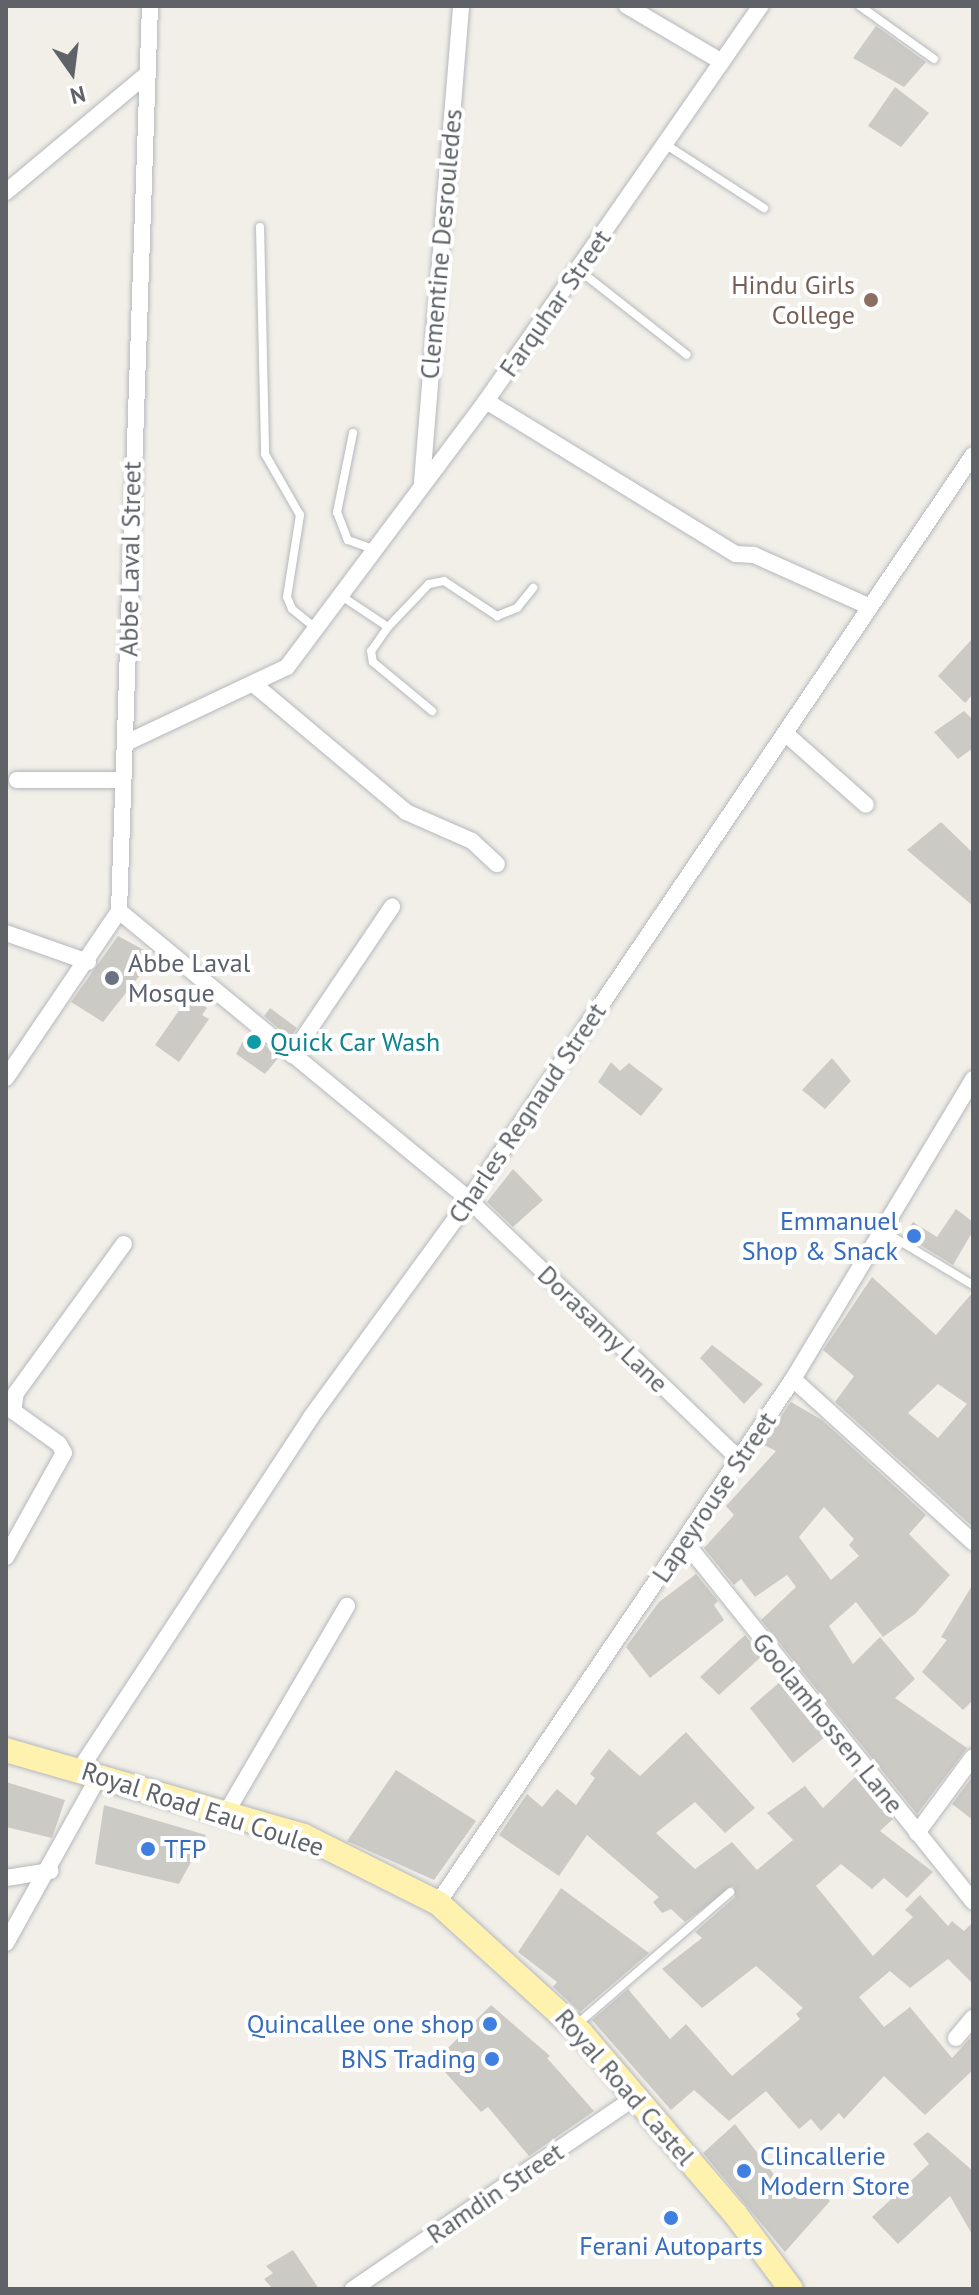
<!DOCTYPE html>
<style>
body{margin:0}
#map{position:relative;width:979px;height:2295px;overflow:hidden;background:#f1efe8;font-family:"PT Sans",sans-serif}
div>[style]{position:absolute}
.building>*{inset:0;background:#cccac5}
.roads{filter:drop-shadow(0 0 2px #b5b8bc) drop-shadow(0 0 2px #b5b8bc)}
.service>*{height:8px;margin:-4px;padding:0 4px;transform-origin:4px;border-radius:4px;background:#fff}
.minor>*{height:16px;margin:-8px;padding:0 8px;transform-origin:8px;border-radius:8px;background:#fff}
.primary>*{height:24px;margin:-12px;padding:0 12px;transform-origin:12px;border-radius:12px;background:#fff2af}
.dots>*{width:22px;height:22px;translate:-50% -50%;box-sizing:border-box;border:4px solid #fff;border-radius:50%}
span{translate:-50% -50%;white-space:nowrap;text-align:center;line-height:1.15;-webkit-text-stroke:8px #fff;paint-order:stroke}
.street-label{font-size:26px;color:#5f6368}
.education-label{font-size:26px;color:#785e54}
.right{translate:-100% -50%;text-align:right}
.worship-label{font-size:26px;color:#5b616d}
.left{translate:0 -50%;text-align:left}
.culture-label{font-size:26px;color:#0d838f}
.shop-label{font-size:26px;color:#366cbe}
.frame{position:absolute;inset:0;border:8px solid #5f6368;pointer-events:none}
.north{position:absolute;left:32px;top:32px;width:80px;height:80px;-webkit-text-stroke:6px #fff;paint-order:stroke;rotate:166deg;font-size:22px;font-weight:700;line-height:32px;text-align:center;color:#5f6368}
.north::after{content:'';display:block;margin:auto;width:28px;height:36px;background:#5f6368;clip-path:polygon(50% 0,100% 100%,50% 72%,0 100%)}
</style>
<div id="map">
<div class="building">
<i style="clip-path:polygon(876px 26px,926px 62px,904px 87px,853px 58px)"></i>
<i style="clip-path:polygon(895px 87px,929px 113px,901px 147px,868px 126px)"></i>
<i style="clip-path:polygon(973px 638px,973px 694px,965px 703px,938px 676px)"></i>
<i style="clip-path:polygon(964px 711px,973px 720px,973px 748px,958px 759px,934px 732px)"></i>
<i style="clip-path:polygon(941px 822px,973px 853px,973px 906px,907px 850px)"></i>
<i style="clip-path:polygon(118px 936px,155px 956px,103px 1022px,71px 1002px)"></i>
<i style="clip-path:polygon(189px 996px,207px 1008px,202px 1015px,209px 1019px,179px 1062px,155px 1045px)"></i>
<i style="clip-path:polygon(270px 1008px,297px 1028px,290px 1038px,264px 1016px)"></i>
<i style="clip-path:polygon(248px 1032px,279px 1057px,265px 1074px,236px 1054px)"></i>
<i style="clip-path:polygon(832px 1058px,851px 1081px,825px 1109px,802px 1090px)"></i>
<i style="clip-path:polygon(611px 1062px,620px 1071px,629px 1063px,663px 1089px,641px 1116px,598px 1082px)"></i>
<i style="clip-path:polygon(513px 1169px,543px 1200px,513px 1227px,487px 1202px)"></i>
<i style="clip-path:polygon(956px 1209px,973px 1222px,973px 1231px,953px 1265px,904px 1235px,913px 1222px,937px 1237px)"></i>
<i style="clip-path:polygon(evenodd,872px 1277px,936px 1335px,973px 1292px,973px 1527px,835px 1402px,854px 1376px,823px 1350px,872px 1277px,938px 1384px,967px 1404px,938px 1438px,908px 1413px,938px 1384px)"></i>
<i style="clip-path:polygon(712px 1345px,763px 1384px,744px 1404px,700px 1358px)"></i>
<i style="clip-path:polygon(evenodd,791px 1402px,822px 1420px,926px 1515px,909px 1534px,950px 1575px,915px 1614px,883px 1637px,856px 1602px,829px 1626px,853px 1664px,880px 1637px,915px 1679px,895px 1698px,967px 1748px,917px 1814px,761px 1620px,796px 1587px,787px 1575px,755px 1597px,741px 1579px,734px 1585px,704px 1548px,734px 1515px,726px 1506px,776px 1451px,762px 1444px,791px 1402px,824px 1507px,854px 1539px,849px 1545px,859px 1556px,831px 1580px,799px 1537px,824px 1507px)"></i>
<i style="clip-path:polygon(696px 1574px,718px 1601px,714px 1605px,724px 1620px,650px 1678px,626px 1647px,659px 1602px)"></i>
<i style="clip-path:polygon(973px 1584px,973px 1700px,963px 1710px,922px 1672px,947px 1640px,941px 1637px)"></i>
<i style="clip-path:polygon(745px 1635px,762px 1656px,719px 1695px,700px 1677px)"></i>
<i style="clip-path:polygon(782px 1680px,826px 1736px,793px 1763px,750px 1708px)"></i>
<i style="clip-path:polygon(686px 1732px,755px 1808px,725px 1833px,695px 1802px,656px 1833px,695px 1869px,732px 1842px,757px 1870px,793px 1840px,767px 1813px,805px 1786px,823px 1808px,857px 1775px,893px 1819px,880px 1831px,933px 1872px,907px 1898px,884px 1878px,872px 1889px,841px 1864px,816px 1886px,873px 1956px,913px 1917px,905px 1910px,920px 1895px,948px 1926px,952px 1921px,964px 1931px,973px 1922px,973px 1984px,948px 1959px,910px 1988px,890px 1971px,859px 1997px,884px 2027px,910px 2007px,952px 2058px,973px 2035px,973px 2070px,925px 2115px,884px 2076px,844px 2119px,839px 2113px,821px 2131px,811px 2119px,799px 2129px,766px 2091px,729px 2121px,694px 2090px,671px 2110px,592px 2020px,628px 1989px,670px 2039px,686px 2024px,732px 2076px,800px 2019px,796px 2014px,803px 2008px,756px 1966px,702px 2008px,662px 1969px,702px 1938px,695px 1932px,735px 1897px,733px 1886px,685px 1922px,671px 1909px,662px 1913px,653px 1902px,659px 1897px,587px 1835px,559px 1876px,499px 1835px,527px 1794px,542px 1807px,557px 1789px,576px 1805px,595px 1778px,590px 1774px,609px 1749px,640px 1776px)"></i>
<i style="clip-path:polygon(396px 1770px,476px 1821px,434px 1880px,347px 1841px)"></i>
<i style="clip-path:polygon(973px 1776px,973px 1820px,952px 1804px)"></i>
<i style="clip-path:polygon(6px 1782px,65px 1800px,52px 1838px,6px 1827px)"></i>
<i style="clip-path:polygon(104px 1805px,206px 1835px,179px 1884px,95px 1864px)"></i>
<i style="clip-path:polygon(561px 1888px,649px 1953px,580px 2012px,553px 1987px,557px 1982px,518px 1952px)"></i>
<i style="clip-path:polygon(491px 2005px,550px 2056px,547px 2058px,594px 2111px,529px 2156px,488px 2107px,481px 2112px,435px 2061px)"></i>
<i style="clip-path:polygon(735px 2124px,789px 2194px,806px 2176px,830px 2201px,785px 2252px,703px 2153px)"></i>
<i style="clip-path:polygon(928px 2132px,973px 2171px,973px 2236px,950px 2196px,898px 2244px,872px 2217px,929px 2164px,913px 2144px)"></i>
<i style="clip-path:polygon(293px 2250px,319px 2289px,273px 2289px,264px 2279px,273px 2273px,266px 2266px)"></i>
</div>
<div class="roads">
<div class="service">
<i style="left:860px;top:6px;width:91px;rotate:35.6deg"></i>
<i style="left:665px;top:144px;width:118px;rotate:32.9deg"></i>
<i style="left:260px;top:227px;width:227px;rotate:88.7deg"></i>
<i style="left:265px;top:454px;width:70px;rotate:60.2deg"></i>
<i style="left:300px;top:515px;width:83px;rotate:99deg"></i>
<i style="left:287px;top:597px;width:13px;rotate:67deg"></i>
<i style="left:292px;top:609px;width:32px;rotate:39deg"></i>
<i style="left:579px;top:270px;width:137px;rotate:38.2deg"></i>
<i style="left:353px;top:433px;width:81px;rotate:101.4deg"></i>
<i style="left:337px;top:512px;width:30px;rotate:69deg"></i>
<i style="left:348px;top:540px;width:30px;rotate:20deg"></i>
<i style="left:343px;top:597px;width:54px;rotate:33.7deg"></i>
<i style="left:388px;top:627px;width:59px;rotate:-46.4deg"></i>
<i style="left:429px;top:584px;width:15px;rotate:-11deg"></i>
<i style="left:444px;top:581px;width:64px;rotate:33.4deg"></i>
<i style="left:497px;top:616px;width:22px;rotate:-22deg"></i>
<i style="left:517px;top:608px;width:26px;rotate:-51deg"></i>
<i style="left:388px;top:627px;width:29px;rotate:125deg"></i>
<i style="left:371px;top:651px;width:11px;rotate:80deg"></i>
<i style="left:373px;top:662px;width:77px;rotate:39.7deg"></i>
<i style="left:883px;top:1231px;width:105px;rotate:31deg"></i>
<i style="left:575px;top:2026px;width:205px;rotate:-40.8deg"></i>
</div>
<div class="minor">
<i style="left:627px;top:6px;width:110px;rotate:30.5deg"></i>
<i style="left:6px;top:192px;width:182px;rotate:-39.9deg"></i>
<i style="left:486px;top:401px;width:293px;rotate:31.5deg"></i>
<i style="left:736px;top:554px;width:18px;rotate:3deg"></i>
<i style="left:754px;top:555px;width:127px;rotate:24.1deg"></i>
<i style="left:422px;top:482px;width:478px;rotate:-85.3deg"></i>
<i style="left:256px;top:686px;width:196px;rotate:40deg"></i>
<i style="left:406px;top:812px;width:72px;rotate:23.7deg"></i>
<i style="left:472px;top:841px;width:34px;rotate:43deg"></i>
<i style="left:785px;top:733px;width:108px;rotate:41.6deg"></i>
<i style="left:126px;top:743px;width:178px;rotate:-25.3deg"></i>
<i style="left:287px;top:667px;width:332px;rotate:-53.2deg"></i>
<i style="left:486px;top:401px;width:481px;rotate:-55.2deg"></i>
<i style="left:17px;top:780px;width:106px"></i>
<i style="left:119px;top:911px;width:454px;rotate:39.5deg"></i>
<i style="left:469px;top:1200px;width:373px;rotate:43.8deg"></i>
<i style="left:6px;top:933px;width:87px;rotate:19.5deg"></i>
<i style="left:292px;top:1055px;width:179px;rotate:-56deg"></i>
<i style="left:6px;top:1078px;width:202px;rotate:-55.9deg"></i>
<i style="left:119px;top:911px;width:906px;rotate:-88.04deg"></i>
<i style="left:793px;top:1379px;width:243px;rotate:42.2deg"></i>
<i style="left:685px;top:1542px;width:461px;rotate:51.3deg"></i>
<i style="left:6px;top:1557px;width:119px;rotate:-60.9deg"></i>
<i style="left:64px;top:1453px;width:10px;rotate:-119deg"></i>
<i style="left:59px;top:1444px;width:57px;rotate:-144.3deg"></i>
<i style="left:13px;top:1411px;width:18px;rotate:-81deg"></i>
<i style="left:16px;top:1393px;width:184px;rotate:-54.1deg"></i>
<i style="left:80px;top:1769px;width:421px;rotate:-56.7deg"></i>
<i style="left:311px;top:1417px;width:268px;rotate:-53.9deg"></i>
<i style="left:469px;top:1200px;width:899px;rotate:-55.92deg"></i>
<i style="left:226px;top:1813px;width:240px;rotate:-59.7deg"></i>
<i style="left:917px;top:1833px;width:94px;rotate:-53.6deg"></i>
<i style="left:6px;top:1878px;width:45px;rotate:-9deg"></i>
<i style="left:438px;top:1903px;width:633px;rotate:-55.88deg"></i>
<i style="left:793px;top:1379px;width:350px;rotate:-59deg"></i>
<i style="left:6px;top:1943px;width:191px;rotate:-60.9deg"></i>
<i style="left:956px;top:2038px;width:26px;rotate:-50deg"></i>
<i style="left:353px;top:2289px;width:342px;rotate:-34.2deg"></i>
</div>
<div class="primary">
<i style="left:6px;top:1750px;width:310px;rotate:16.1deg"></i>
<i style="left:304px;top:1836px;width:150px;rotate:26.6deg"></i>
<i style="left:438px;top:1903px;width:193px;rotate:42.3deg"></i>
<i style="left:581px;top:2033px;width:239px;rotate:49.6deg"></i>
<i style="left:736px;top:2215px;width:92px;rotate:53.4deg"></i>
</div>
</div>
<div class="dots">
<i style="left:871px;top:300px;background:#8d6e63"></i>
<i style="left:112px;top:978px;background:#6b7280"></i>
<i style="left:254px;top:1042px;background:#0f9aa8"></i>
<i style="left:914px;top:1236px;background:#3f7fe0"></i>
<i style="left:148px;top:1849px;background:#3f7fe0"></i>
<i style="left:490px;top:2024px;background:#3f7fe0"></i>
<i style="left:492px;top:2059px;background:#3f7fe0"></i>
<i style="left:744px;top:2171px;background:#3f7fe0"></i>
<i style="left:671px;top:2218px;background:#3f7fe0"></i>
</div>
<div class="street-label">
<span style="left:441px;top:244px;rotate:-85deg">Clementine Desrouledes</span>
<span style="left:555px;top:303px;rotate:-55deg">Farquhar Street</span>
<span style="left:130px;top:559px;rotate:-89deg">Abbe Laval Street</span>
<span style="left:527px;top:1113px;rotate:-56deg">Charles Regnaud Street</span>
<span style="left:603px;top:1329px;rotate:44deg">Dorasamy Lane</span>
<span style="left:714px;top:1497px;rotate:-56deg">Lapeyrouse Street</span>
<span style="left:828px;top:1723px;rotate:51deg">Goolamhossen Lane</span>
<span style="left:203px;top:1809px;rotate:18deg">Royal Road Eau Coulee</span>
<span style="left:625px;top:2087px;rotate:49deg">Royal Road Castel</span>
<span style="left:495px;top:2193px;rotate:-34deg">Ramdin Street</span>
</div>
<div class="education-label">
<span class="right" style="left:855px;top:300px">Hindu Girls<br>College</span>
</div>
<div class="worship-label">
<span class="left" style="left:128px;top:978px">Abbe Laval<br>Mosque</span>
</div>
<div class="culture-label">
<span class="left" style="left:270px;top:1042px">Quick Car Wash</span>
</div>
<div class="shop-label">
<span class="right" style="left:898px;top:1236px">Emmanuel<br>Shop &amp; Snack</span>
<span class="left" style="left:164px;top:1849px">TFP</span>
<span class="right" style="left:474px;top:2024px">Quincallee one shop</span>
<span class="right" style="left:476px;top:2059px">BNS Trading</span>
<span class="left" style="left:760px;top:2171px">Clincallerie<br>Modern Store</span>
<span style="left:671px;top:2246px">Ferani Autoparts</span>
</div>
<div class="frame"></div>
<div class="north">N</div>
</div>
